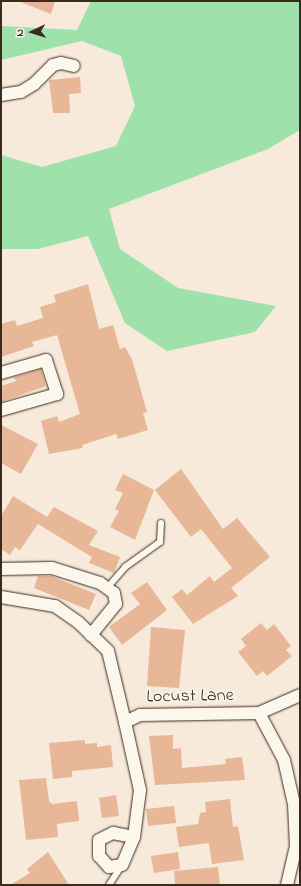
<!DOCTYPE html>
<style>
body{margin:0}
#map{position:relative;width:301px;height:886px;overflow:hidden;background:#f7eadb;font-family:"Indie Flower",sans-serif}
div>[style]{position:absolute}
.green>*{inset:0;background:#9ee1ab}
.building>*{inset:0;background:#e7b798}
.roads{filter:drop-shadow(0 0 1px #3b2a1e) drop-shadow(0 0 1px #3b2a1e)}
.lane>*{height:6px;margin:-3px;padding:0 3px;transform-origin:3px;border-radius:3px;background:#fbf7ec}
.street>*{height:12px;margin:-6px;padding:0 6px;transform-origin:6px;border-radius:6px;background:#fbf7ec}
span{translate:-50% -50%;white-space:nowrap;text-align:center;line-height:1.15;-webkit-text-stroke:3px #fbf7ec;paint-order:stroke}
.street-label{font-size:18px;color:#3b2a1e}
.frame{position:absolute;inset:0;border:2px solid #3b2a1e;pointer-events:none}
.north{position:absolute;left:12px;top:12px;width:40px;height:40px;-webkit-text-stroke:3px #fbf7ec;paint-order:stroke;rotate:266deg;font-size:11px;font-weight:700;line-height:16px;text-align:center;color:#3b2a1e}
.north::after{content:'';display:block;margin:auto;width:14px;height:18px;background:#3b2a1e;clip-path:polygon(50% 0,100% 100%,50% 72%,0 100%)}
</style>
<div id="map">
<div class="green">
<i style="clip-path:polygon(91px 1px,300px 1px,300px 130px,268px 149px,109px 209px,120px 249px,178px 288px,276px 306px,255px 332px,167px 351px,125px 323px,88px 236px,38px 249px,1px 249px,1px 155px,42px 167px,116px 146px,135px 106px,121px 56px,82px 41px,1px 60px,1px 26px,77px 30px)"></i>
</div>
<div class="building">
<i style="clip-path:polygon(18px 1px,55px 1px,51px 14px)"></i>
<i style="clip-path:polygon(80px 77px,81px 93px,69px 94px,70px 113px,53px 113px,49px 80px)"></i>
<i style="clip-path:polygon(88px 284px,99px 329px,113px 325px,120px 349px,125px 347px,132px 359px,147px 412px,143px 413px,148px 430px,118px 439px,116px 434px,82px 445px,83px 448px,49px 454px,41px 421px,57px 416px,59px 422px,80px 414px,57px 335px,32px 342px,34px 346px,1px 357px,1px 324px,15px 320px,17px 326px,43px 318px,40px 307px,56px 302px,54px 295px)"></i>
<i style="clip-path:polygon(41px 369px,46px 386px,1px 402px,1px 386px,16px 381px,14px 377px)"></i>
<i style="clip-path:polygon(1px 425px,38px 444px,21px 474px,1px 463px)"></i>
<i style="clip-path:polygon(181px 469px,223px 529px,237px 518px,270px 557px,231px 588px,238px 596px,193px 624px,172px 597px,182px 589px,187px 595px,210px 576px,214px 582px,232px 568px,201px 529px,191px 537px,155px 490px)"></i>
<i style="clip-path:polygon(123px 474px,154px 490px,135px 540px,110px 527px,119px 511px,115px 509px,123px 493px,115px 490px)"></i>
<i style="clip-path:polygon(13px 496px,47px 517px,54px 507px,98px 531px,89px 545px,120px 557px,114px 573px,89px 563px,92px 557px,38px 524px,20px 550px,15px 547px,10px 555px,1px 549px,1px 516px)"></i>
<i style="clip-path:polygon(38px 576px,51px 576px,96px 594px,89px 610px,34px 588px)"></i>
<i style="clip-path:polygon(147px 582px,167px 610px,122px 645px,109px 627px,140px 604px,131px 593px)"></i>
<i style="clip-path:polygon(261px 623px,267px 630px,274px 624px,291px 646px,286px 650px,292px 656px,267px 676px,263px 671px,257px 676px,238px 652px,246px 646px,241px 639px)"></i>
<i style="clip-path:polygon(151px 627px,185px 630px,179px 688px,147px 686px)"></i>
<i style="clip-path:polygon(173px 735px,173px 749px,181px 748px,182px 768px,226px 764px,225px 759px,242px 757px,245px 780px,155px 785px,149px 736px)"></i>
<i style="clip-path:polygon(85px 740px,85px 744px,97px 743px,97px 747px,111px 745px,113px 767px,72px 771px,72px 777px,53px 779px,49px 743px)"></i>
<i style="clip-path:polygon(46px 778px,49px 801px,52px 804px,77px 801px,79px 821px,57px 824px,58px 837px,26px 840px,19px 780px)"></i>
<i style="clip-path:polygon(116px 795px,119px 816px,102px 818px,99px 798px)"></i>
<i style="clip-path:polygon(230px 799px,233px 827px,238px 826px,244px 860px,212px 864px,209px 843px,179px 847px,176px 827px,198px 824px,200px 813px,206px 812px,205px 802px)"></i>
<i style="clip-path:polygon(174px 806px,176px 823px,148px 826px,146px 809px)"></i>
<i style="clip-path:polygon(48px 852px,69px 885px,10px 885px,30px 873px,27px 869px)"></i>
<i style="clip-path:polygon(178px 852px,180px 869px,154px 873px,151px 856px)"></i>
<i style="clip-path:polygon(218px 867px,220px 885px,175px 885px,174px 871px)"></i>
</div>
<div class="roads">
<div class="lane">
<i style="left:107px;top:588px;width:28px;rotate:-49deg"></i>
<i style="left:125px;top:567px;width:43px;rotate:-35.5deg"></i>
<i style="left:160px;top:542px;width:19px;rotate:-87deg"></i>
<i style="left:109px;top:885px;width:24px;rotate:-57deg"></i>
</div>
<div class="street">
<i style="left:1px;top:95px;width:20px;rotate:-9deg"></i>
<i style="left:21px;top:92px;width:15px;rotate:-32deg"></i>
<i style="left:34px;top:84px;width:27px;rotate:-45deg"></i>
<i style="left:53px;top:65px;width:8px;rotate:-14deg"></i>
<i style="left:61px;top:63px;width:13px;rotate:13deg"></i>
<i style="left:1px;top:373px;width:47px;rotate:-16.1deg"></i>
<i style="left:46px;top:360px;width:36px;rotate:72deg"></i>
<i style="left:57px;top:394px;width:58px;rotate:164.1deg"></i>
<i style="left:1px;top:569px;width:51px;rotate:-1.1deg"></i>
<i style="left:52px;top:568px;width:50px;rotate:17.4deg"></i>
<i style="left:100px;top:583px;width:17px;rotate:36deg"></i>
<i style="left:114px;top:593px;width:11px;rotate:80deg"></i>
<i style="left:116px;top:604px;width:40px;rotate:129deg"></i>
<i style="left:1px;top:597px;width:55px;rotate:9.5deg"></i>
<i style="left:55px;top:606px;width:28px;rotate:35deg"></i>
<i style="left:78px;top:622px;width:42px;rotate:44deg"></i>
<i style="left:108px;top:651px;width:73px;rotate:76.5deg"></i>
<i style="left:125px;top:722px;width:17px;rotate:-25deg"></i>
<i style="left:140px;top:715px;width:119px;rotate:-1deg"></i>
<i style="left:259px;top:713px;width:45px;rotate:-23.7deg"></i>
<i style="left:259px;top:713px;width:53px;rotate:62deg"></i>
<i style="left:284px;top:760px;width:45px;rotate:77.2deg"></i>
<i style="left:294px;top:804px;width:42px;rotate:87.3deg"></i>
<i style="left:296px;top:846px;width:40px;rotate:103deg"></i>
<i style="left:125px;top:722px;width:70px;rotate:77.6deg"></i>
<i style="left:140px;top:790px;width:47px;rotate:97.3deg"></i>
<i style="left:113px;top:833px;width:21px;rotate:11deg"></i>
<i style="left:134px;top:837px;width:30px;rotate:113deg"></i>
<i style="left:122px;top:865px;width:13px;rotate:171deg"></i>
<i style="left:109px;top:867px;width:15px;rotate:-132deg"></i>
<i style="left:99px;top:856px;width:16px;rotate:-90deg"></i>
<i style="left:99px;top:840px;width:16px;rotate:-27deg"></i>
</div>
</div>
<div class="street-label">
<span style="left:190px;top:697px;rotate:-1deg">Locust Lane</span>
</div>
<div class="frame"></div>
<div class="north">N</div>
</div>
